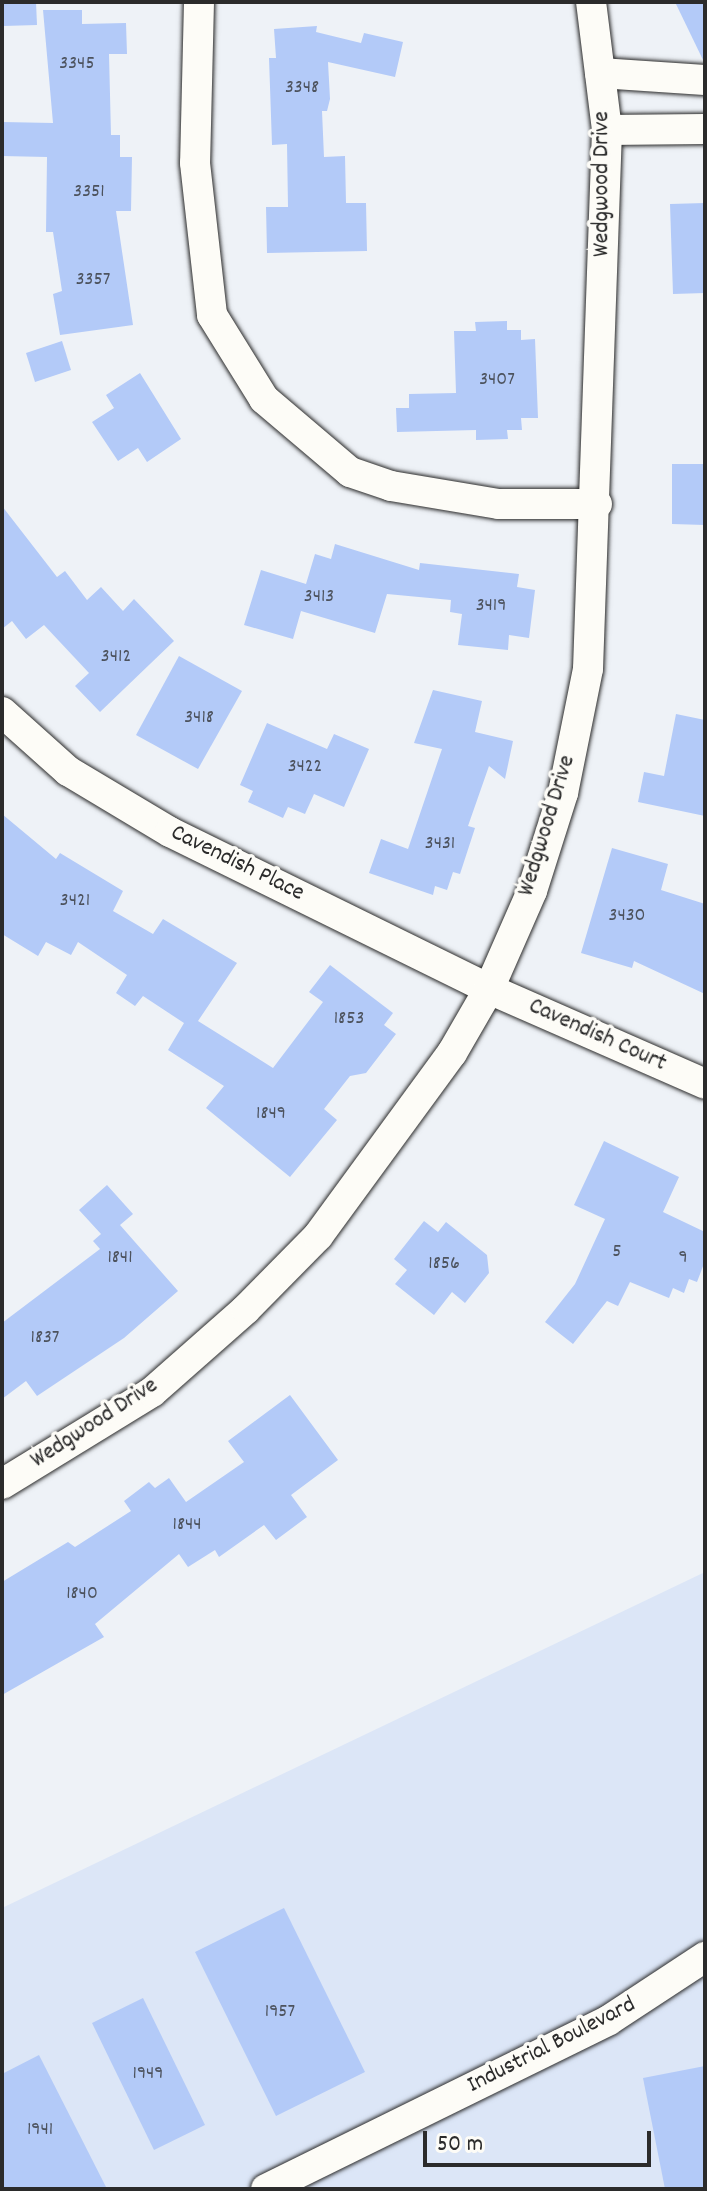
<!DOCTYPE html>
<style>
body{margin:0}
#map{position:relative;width:707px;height:2191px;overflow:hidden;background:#eef2f7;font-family:Dekko,sans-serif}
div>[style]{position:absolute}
.built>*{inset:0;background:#dce6f7}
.building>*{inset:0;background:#b3caf8}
.roads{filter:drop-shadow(0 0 2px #2b2b2b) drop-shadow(0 0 2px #2b2b2b)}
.street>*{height:30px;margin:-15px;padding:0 15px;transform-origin:15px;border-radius:15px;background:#fdfcf7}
span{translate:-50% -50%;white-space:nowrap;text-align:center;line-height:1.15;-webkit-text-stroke:7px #fdfcf7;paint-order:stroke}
.number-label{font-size:20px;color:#4d535e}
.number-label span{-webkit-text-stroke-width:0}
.street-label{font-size:24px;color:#2b2b2b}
.frame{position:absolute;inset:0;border:4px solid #2b2b2b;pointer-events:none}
.scale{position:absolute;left:423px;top:2131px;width:228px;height:36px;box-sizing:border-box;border:4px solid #2b2b2b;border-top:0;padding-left:10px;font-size:24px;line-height:28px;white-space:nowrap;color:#2b2b2b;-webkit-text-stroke:6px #fdfcf7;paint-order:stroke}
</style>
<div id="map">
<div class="built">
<i style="clip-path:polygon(705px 1572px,705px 2189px,2px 2189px,2px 1908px)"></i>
</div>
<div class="building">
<i style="clip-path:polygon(2px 2px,36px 2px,37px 25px,3px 26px)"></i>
<i style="clip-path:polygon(675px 2px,705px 2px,705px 62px,704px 62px)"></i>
<i style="clip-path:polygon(43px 10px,82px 10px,82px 24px,126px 23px,127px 54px,109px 54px,111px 135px,120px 135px,120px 157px,132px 157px,131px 211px,116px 211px,133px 325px,60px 335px,53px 294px,62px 291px,53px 232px,46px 232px,47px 157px,2px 156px,2px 122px,53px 123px)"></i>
<i style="clip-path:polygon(317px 26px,316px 32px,361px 43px,364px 33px,403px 42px,395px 77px,328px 62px,330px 99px,327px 111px,322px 111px,324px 157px,345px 156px,346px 203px,366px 203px,367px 251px,267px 253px,266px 207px,288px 207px,287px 144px,272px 145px,269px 58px,276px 58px,274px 29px)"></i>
<i style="clip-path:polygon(705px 203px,705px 293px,673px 294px,670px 204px)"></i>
<i style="clip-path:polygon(507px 321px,507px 330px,521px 330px,521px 340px,535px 339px,538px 418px,521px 418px,522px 430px,507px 430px,508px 439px,476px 440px,476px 430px,397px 432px,396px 408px,409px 408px,409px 394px,456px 393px,454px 331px,476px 331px,475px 322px)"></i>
<i style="clip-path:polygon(62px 341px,71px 370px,35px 382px,26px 353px)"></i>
<i style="clip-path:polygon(140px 373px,181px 439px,147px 462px,138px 448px,118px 461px,92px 422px,114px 408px,106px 395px)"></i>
<i style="clip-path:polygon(672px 464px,705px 464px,705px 525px,672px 524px)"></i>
<i style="clip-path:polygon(2px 506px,57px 577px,65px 571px,87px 600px,101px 587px,123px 611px,134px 599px,174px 641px,100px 712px,75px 686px,89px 673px,44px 625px,26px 639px,12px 621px,2px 629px)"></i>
<i style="clip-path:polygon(335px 544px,419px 570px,420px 563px,519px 574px,517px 587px,535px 590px,529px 638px,509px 635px,508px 650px,458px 645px,462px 614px,450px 612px,451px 600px,387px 594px,375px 633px,301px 611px,293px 639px,244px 625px,261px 570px,306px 584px,315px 554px,331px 559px)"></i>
<i style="clip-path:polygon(179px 656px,242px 691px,198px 769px,136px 735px)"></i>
<i style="clip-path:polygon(433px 690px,482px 701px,475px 732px,513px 741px,505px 779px,489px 766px,468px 826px,475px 828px,460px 874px,453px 872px,447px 890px,435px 886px,433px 895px,369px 873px,381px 839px,408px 849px,442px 749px,414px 743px)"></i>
<i style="clip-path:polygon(676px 714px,705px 720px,705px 816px,638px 802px,644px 772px,664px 776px)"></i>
<i style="clip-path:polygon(267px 723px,327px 749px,334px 734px,369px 749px,344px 807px,314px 794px,305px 814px,288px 807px,283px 818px,248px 802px,253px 791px,240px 785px)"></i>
<i style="clip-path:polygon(2px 814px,56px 859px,60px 853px,123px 891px,113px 911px,153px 934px,163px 919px,237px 963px,198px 1021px,273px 1068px,323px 1002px,309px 992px,330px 965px,393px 1013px,384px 1025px,396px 1034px,366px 1073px,350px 1076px,324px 1109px,337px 1120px,290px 1177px,206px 1108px,224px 1086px,168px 1050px,184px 1023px,143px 996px,135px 1006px,116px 993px,127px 975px,78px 942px,71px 955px,46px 942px,38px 956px,2px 934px)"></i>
<i style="clip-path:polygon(612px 848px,668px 864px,661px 890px,705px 904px,705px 994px,634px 961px,632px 968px,581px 953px)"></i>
<i style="clip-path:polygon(604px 1141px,679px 1177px,663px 1212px,705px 1232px,705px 1261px,697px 1282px,689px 1279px,684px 1293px,673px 1288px,669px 1298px,630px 1282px,618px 1306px,607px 1301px,573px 1344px,545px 1322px,575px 1284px,605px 1219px,574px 1205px)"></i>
<i style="clip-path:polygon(107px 1185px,133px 1214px,120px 1225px,178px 1291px,124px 1338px,37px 1396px,26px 1381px,2px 1399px,2px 1323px,100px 1249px,93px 1241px,101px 1234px,79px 1210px)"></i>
<i style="clip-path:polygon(424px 1221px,438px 1232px,446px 1222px,487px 1255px,489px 1273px,465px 1303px,452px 1292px,434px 1315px,395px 1284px,407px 1270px,394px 1259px)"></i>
<i style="clip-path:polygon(290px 1395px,338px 1460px,291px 1495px,307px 1517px,276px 1540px,264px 1525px,219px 1557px,215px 1550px,188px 1567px,179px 1554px,95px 1624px,104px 1637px,2px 1695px,2px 1582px,68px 1542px,75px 1547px,131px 1511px,124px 1501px,149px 1482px,155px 1488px,169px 1478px,186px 1502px,244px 1462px,228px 1441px)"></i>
<i style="clip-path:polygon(284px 1908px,365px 2072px,276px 2116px,195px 1952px)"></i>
<i style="clip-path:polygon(143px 1998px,205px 2125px,154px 2150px,92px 2023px)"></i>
<i style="clip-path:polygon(39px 2055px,107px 2189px,2px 2189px,2px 2074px)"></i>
<i style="clip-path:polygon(705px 2066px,705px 2189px,665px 2189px,643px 2078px)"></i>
</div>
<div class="roads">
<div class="street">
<i style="left:199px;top:2px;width:161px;rotate:91.4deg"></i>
<i style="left:195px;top:163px;width:153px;rotate:83.6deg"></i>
<i style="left:212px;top:315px;width:99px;rotate:58.2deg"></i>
<i style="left:264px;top:399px;width:113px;rotate:40.3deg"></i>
<i style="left:350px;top:472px;width:43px;rotate:18.9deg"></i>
<i style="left:391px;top:486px;width:109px;rotate:9.5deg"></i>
<i style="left:498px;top:504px;width:99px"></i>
<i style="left:600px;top:73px;width:105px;rotate:3.8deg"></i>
<i style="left:607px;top:130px;width:98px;rotate:-0.6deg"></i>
<i style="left:2px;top:712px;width:89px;rotate:41.8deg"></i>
<i style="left:68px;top:771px;width:119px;rotate:30.9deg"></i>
<i style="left:170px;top:832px;width:356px;rotate:26.2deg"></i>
<i style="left:489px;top:989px;width:236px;rotate:23.7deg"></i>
<i style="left:2px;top:1484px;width:176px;rotate:-31.5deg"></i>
<i style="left:152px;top:1392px;width:125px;rotate:-41.4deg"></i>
<i style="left:246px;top:1309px;width:103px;rotate:-45.4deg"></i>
<i style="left:318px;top:1236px;width:227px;rotate:-53.8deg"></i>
<i style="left:452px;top:1053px;width:74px;rotate:-60deg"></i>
<i style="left:489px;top:989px;width:107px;rotate:-66.3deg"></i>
<i style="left:532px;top:891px;width:103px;rotate:-72.4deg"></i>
<i style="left:563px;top:793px;width:126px;rotate:-78.6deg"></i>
<i style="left:588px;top:669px;width:539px;rotate:-87.98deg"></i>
<i style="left:607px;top:130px;width:129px;rotate:-97.1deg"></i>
<i style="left:266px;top:2189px;width:382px;rotate:-26.2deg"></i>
<i style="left:609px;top:2020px;width:115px;rotate:-33.3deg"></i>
</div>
</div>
<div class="number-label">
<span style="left:77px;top:64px">3345</span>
<span style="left:302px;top:88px">3348</span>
<span style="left:89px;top:192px">3351</span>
<span style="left:93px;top:280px">3357</span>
<span style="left:497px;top:380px">3407</span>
<span style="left:319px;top:597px">3413</span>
<span style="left:491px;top:606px">3419</span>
<span style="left:116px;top:657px">3412</span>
<span style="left:199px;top:718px">3418</span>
<span style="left:305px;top:767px">3422</span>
<span style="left:440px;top:844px">3431</span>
<span style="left:75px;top:901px">3421</span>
<span style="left:627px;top:916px">3430</span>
<span style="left:349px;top:1019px">1853</span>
<span style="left:271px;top:1114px">1849</span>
<span style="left:617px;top:1252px">5</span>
<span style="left:120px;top:1258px">1841</span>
<span style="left:683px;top:1258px">9</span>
<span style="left:444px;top:1264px">1856</span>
<span style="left:45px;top:1338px">1837</span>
<span style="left:187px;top:1525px">1844</span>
<span style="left:82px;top:1594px">1840</span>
<span style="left:280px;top:2012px">1957</span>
<span style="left:148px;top:2074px">1949</span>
<span style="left:40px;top:2130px">1941</span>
</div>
<div class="street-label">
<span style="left:603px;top:184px;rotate:-90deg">Wedgwood Drive</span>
<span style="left:548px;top:826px;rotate:-73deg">Wedgwood Drive</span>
<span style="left:237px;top:864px;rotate:26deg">Cavendish Place</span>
<span style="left:597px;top:1036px;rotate:24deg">Cavendish Court</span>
<span style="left:95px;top:1424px;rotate:-33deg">Wedgwood Drive</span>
<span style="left:552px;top:2046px;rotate:-27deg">Industrial Boulevard</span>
</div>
<div class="frame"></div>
<div class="scale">50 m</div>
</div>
